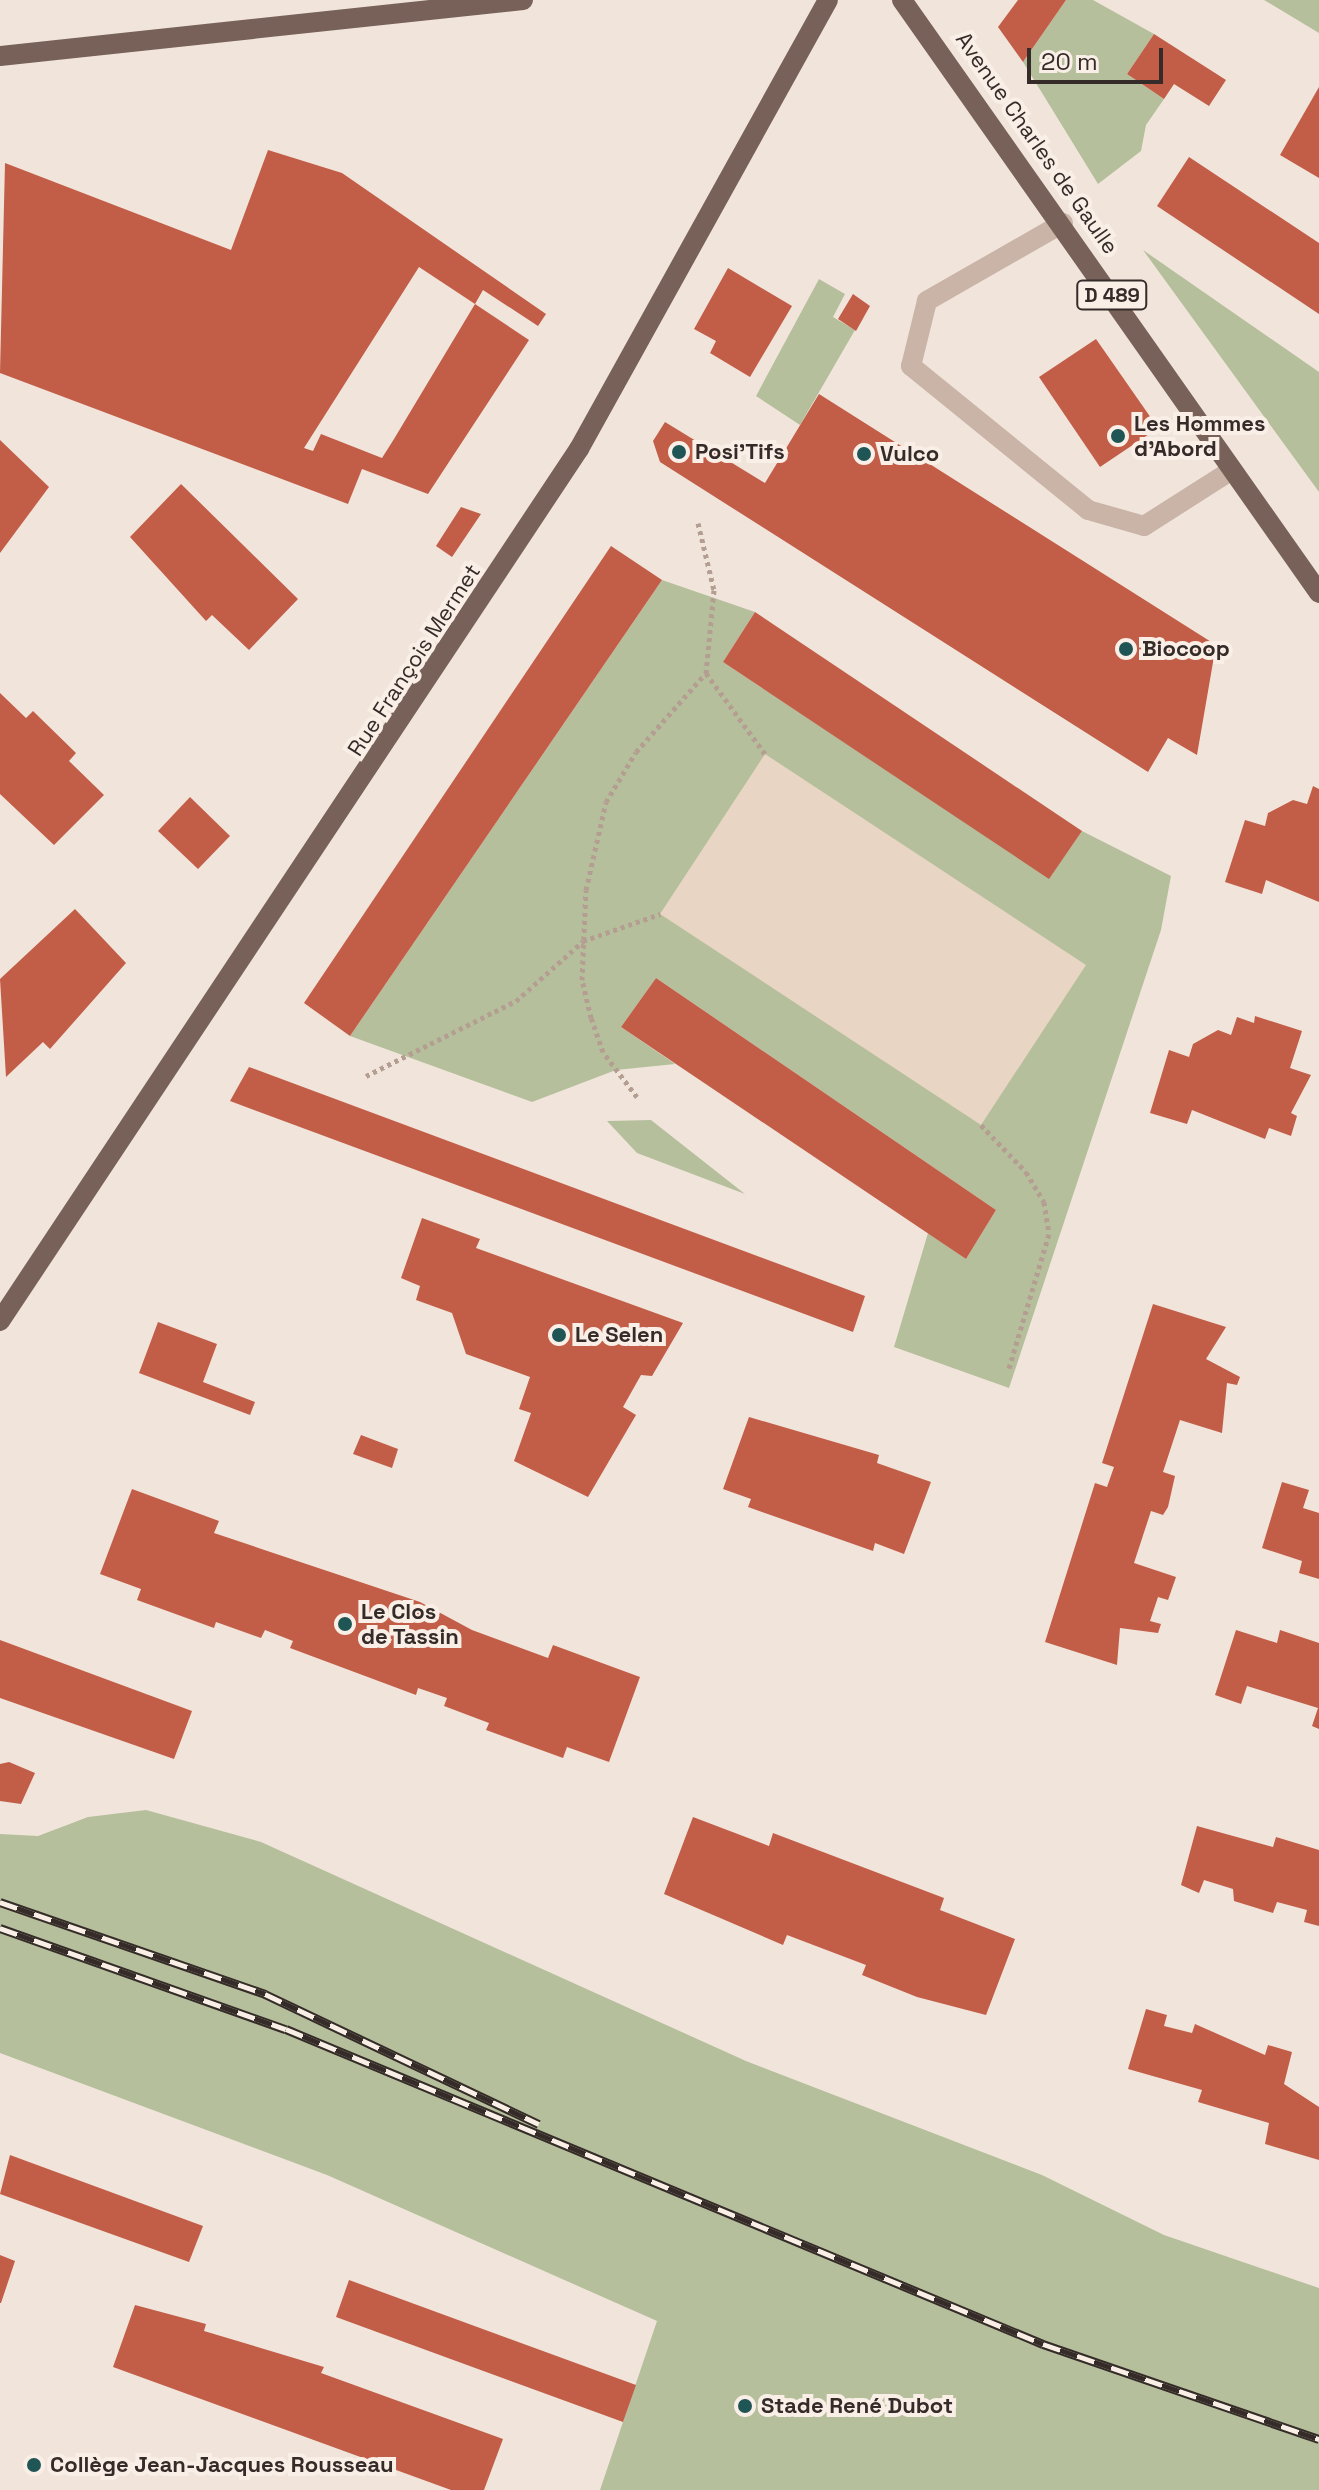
<!DOCTYPE html>
<meta charset="utf-8">
<style>
body{margin:0}
#map{position:relative;width:1319px;height:2490px;overflow:hidden;background:#f1e5db;font-family:"Space Grotesk",sans-serif}
div>[style]{position:absolute}
.green>*{inset:0;background:#b6bf9c}
.plaza>*{inset:0;background:#e8d5c3}
.building>*{inset:0;background:#c25d48}
.path>*{height:5px;margin-top:-2.5px;transform-origin:0;background:repeating-linear-gradient(90deg,#b49e92 0 4px,transparent 0 8px)}
.minor>*{height:20px;margin:-10px;padding:0 10px;transform-origin:10px;border-radius:10px;background:#c9b4a7}
.major>*{height:20px;margin:-10px;padding:0 10px;transform-origin:10px;border-radius:10px;background:#776159}
.rail>*{height:9px;margin-top:-4.5px;transform-origin:0;background:repeating-linear-gradient(90deg,#f9efe7 0 18px,#352b28 0 36px);box-sizing:border-box;border-block:2px solid #352b28}
.dots>*{width:22px;height:22px;translate:-50% -50%;box-sizing:border-box;border:4px solid #f9efe7;border-radius:50%}
span{translate:-50% -50%;white-space:nowrap;text-align:center;line-height:1.15;-webkit-text-stroke:8px #f9efe7;paint-order:stroke}
.shield-label span{padding:2px 6px;background:#f9efe7;border:2px solid;border-radius:6px;-webkit-text-stroke-width:0}
.shield-label{font-size:20px;color:#352b28;font-weight:700}
.street-label{font-size:22px;color:#352b28}
.poi-label{font-size:22px;color:#352b28;font-weight:700}
.left{translate:0 -50%;text-align:left}
.scale{position:absolute;left:1027px;top:48px;width:136px;height:36px;box-sizing:border-box;border:4px solid #352b28;border-top:0;padding-left:10px;font-size:24px;line-height:28px;white-space:nowrap;color:#352b28;-webkit-text-stroke:6px #f9efe7;paint-order:stroke}
</style>
<div id="map">
<div class="green">
<i style="clip-path:polygon(1066px 0,1093px 0,1154px 34px,1127px 74px,1164px 99px,1146px 125px,1141px 151px,1098px 184px,1023px 62px)"></i>
<i style="clip-path:polygon(1264px 0,1319px 0,1319px 33px)"></i>
<i style="clip-path:polygon(1143px 250px,1319px 372px,1319px 492px)"></i>
<i style="clip-path:polygon(819px 279px,845px 294px,833px 317px,855px 330px,800px 425px,756px 396px)"></i>
<i style="clip-path:polygon(662px 580px,755px 612px,723px 662px,1049px 878px,1082px 831px,1171px 876px,1161px 930px,1009px 1388px,894px 1347px,928px 1233px,966px 1259px,996px 1210px,656px 978px,621px 1027px,675px 1064px,616px 1070px,532px 1102px,350px 1036px)"></i>
<i style="clip-path:polygon(651px 1120px,745px 1194px,637px 1153px,607px 1121px)"></i>
<i style="clip-path:polygon(146px 1810px,261px 1842px,746px 2061px,1042px 2175px,1164px 2235px,1319px 2288px,1319px 2490px,600px 2490px,657px 2321px,327px 2175px,0 2053px,0 1834px,38px 1836px,88px 1817px)"></i>
</div>
<div class="plaza">
<i style="clip-path:polygon(765px 754px,1086px 965px,981px 1125px,660px 914px)"></i>
</div>
<div class="building">
<i style="clip-path:polygon(1018px 0,1066px 0,1023px 62px,998px 27px)"></i>
<i style="clip-path:polygon(1154px 34px,1226px 80px,1209px 106px,1174px 84px,1164px 99px,1127px 74px)"></i>
<i style="clip-path:polygon(1319px 87px,1319px 178px,1280px 155px)"></i>
<i style="clip-path:polygon(evenodd,268px 150px,342px 173px,546px 314px,538px 326px,483px 290px,475px 304px,529px 340px,428px 494px,362px 469px,348px 504px,0 373px,5px 163px,231px 250px,268px 150px,419px 267px,475px 304px,394px 439px,382px 458px,321px 434px,313px 451px,304px 448px,419px 267px)"></i>
<i style="clip-path:polygon(1189px 157px,1319px 243px,1319px 314px,1157px 206px)"></i>
<i style="clip-path:polygon(728px 268px,792px 306px,750px 377px,710px 353px,716px 341px,694px 329px)"></i>
<i style="clip-path:polygon(853px 294px,870px 306px,856px 331px,838px 319px)"></i>
<i style="clip-path:polygon(1096px 339px,1158px 428px,1100px 467px,1039px 377px)"></i>
<i style="clip-path:polygon(819px 394px,1216px 645px,1197px 755px,1168px 738px,1148px 772px,660px 462px,653px 441px,665px 422px,765px 483px)"></i>
<i style="clip-path:polygon(0 440px,49px 487px,0 553px)"></i>
<i style="clip-path:polygon(181px 484px,298px 599px,249px 650px,212px 615px,206px 621px,130px 537px)"></i>
<i style="clip-path:polygon(461px 507px,481px 514px,452px 557px,436px 546px)"></i>
<i style="clip-path:polygon(611px 546px,662px 580px,350px 1036px,304px 1003px)"></i>
<i style="clip-path:polygon(755px 612px,1082px 831px,1049px 879px,723px 662px)"></i>
<i style="clip-path:polygon(0 693px,26px 718px,33px 711px,76px 753px,69px 761px,104px 795px,54px 845px,0 794px)"></i>
<i style="clip-path:polygon(1313px 786px,1319px 789px,1319px 902px,1266px 880px,1262px 894px,1225px 882px,1245px 820px,1265px 826px,1268px 813px,1293px 800px,1307px 804px)"></i>
<i style="clip-path:polygon(190px 797px,230px 836px,198px 869px,158px 831px)"></i>
<i style="clip-path:polygon(75px 909px,126px 963px,50px 1049px,43px 1042px,6px 1077px,0 979px)"></i>
<i style="clip-path:polygon(656px 978px,996px 1210px,966px 1259px,621px 1027px)"></i>
<i style="clip-path:polygon(1255px 1016px,1302px 1031px,1290px 1068px,1311px 1075px,1291px 1113px,1297px 1116px,1291px 1136px,1269px 1128px,1265px 1139px,1192px 1110px,1187px 1124px,1150px 1113px,1169px 1050px,1189px 1057px,1193px 1044px,1218px 1030px,1231px 1035px,1237px 1017px,1254px 1023px)"></i>
<i style="clip-path:polygon(249px 1067px,865px 1296px,853px 1332px,230px 1101px)"></i>
<i style="clip-path:polygon(422px 1218px,480px 1239px,476px 1248px,683px 1323px,652px 1376px,641px 1375px,623px 1407px,636px 1415px,588px 1497px,514px 1461px,531px 1413px,519px 1409px,530px 1377px,466px 1354px,452px 1313px,416px 1300px,420px 1286px,401px 1278px)"></i>
<i style="clip-path:polygon(1153px 1304px,1226px 1327px,1206px 1359px,1240px 1377px,1237px 1385px,1227px 1383px,1222px 1433px,1180px 1420px,1163px 1472px,1175px 1476px,1168px 1507px,1163px 1515px,1151px 1511px,1134px 1563px,1176px 1577px,1168px 1600px,1158px 1597px,1150px 1621px,1161px 1624px,1158px 1633px,1120px 1628px,1117px 1665px,1045px 1642px,1095px 1483px,1107px 1487px,1114px 1467px,1102px 1463px)"></i>
<i style="clip-path:polygon(158px 1322px,217px 1344px,203px 1382px,255px 1402px,250px 1415px,139px 1373px)"></i>
<i style="clip-path:polygon(749px 1417px,879px 1455px,877px 1463px,931px 1482px,904px 1554px,875px 1543px,873px 1551px,748px 1507px,751px 1499px,723px 1489px)"></i>
<i style="clip-path:polygon(361px 1435px,398px 1449px,392px 1468px,353px 1454px)"></i>
<i style="clip-path:polygon(1282px 1482px,1309px 1490px,1303px 1508px,1319px 1513px,1319px 1579px,1299px 1573px,1302px 1561px,1262px 1548px)"></i>
<i style="clip-path:polygon(132px 1489px,219px 1521px,214px 1533px,420px 1602px,472px 1630px,548px 1658px,553px 1645px,640px 1677px,609px 1762px,567px 1747px,563px 1758px,486px 1730px,489px 1723px,444px 1706px,447px 1698px,418px 1688px,416px 1695px,290px 1648px,293px 1641px,265px 1630px,261px 1638px,216px 1622px,214px 1628px,137px 1600px,141px 1589px,100px 1574px)"></i>
<i style="clip-path:polygon(1236px 1630px,1277px 1643px,1280px 1630px,1319px 1643px,1319px 1729px,1312px 1726px,1318px 1708px,1247px 1686px,1241px 1704px,1215px 1695px)"></i>
<i style="clip-path:polygon(0 1640px,192px 1711px,174px 1759px,0 1698px)"></i>
<i style="clip-path:polygon(9px 1762px,35px 1773px,21px 1804px,0 1801px,0 1764px)"></i>
<i style="clip-path:polygon(693px 1817px,769px 1846px,773px 1833px,944px 1898px,940px 1910px,1015px 1939px,986px 2015px,917px 1997px,862px 1975px,866px 1965px,787px 1935px,783px 1945px,664px 1894px)"></i>
<i style="clip-path:polygon(1197px 1826px,1273px 1847px,1276px 1837px,1319px 1850px,1319px 1926px,1304px 1922px,1307px 1910px,1277px 1902px,1273px 1913px,1234px 1901px,1233px 1889px,1204px 1880px,1199px 1893px,1181px 1885px)"></i>
<i style="clip-path:polygon(1146px 2009px,1167px 2015px,1164px 2026px,1192px 2033px,1195px 2024px,1265px 2055px,1268px 2045px,1292px 2052px,1284px 2084px,1319px 2107px,1319px 2160px,1265px 2144px,1269px 2123px,1198px 2102px,1202px 2090px,1128px 2069px)"></i>
<i style="clip-path:polygon(10px 2155px,203px 2226px,189px 2262px,0 2194px)"></i>
<i style="clip-path:polygon(0 2255px,15px 2261px,1px 2303px,0 2303px)"></i>
<i style="clip-path:polygon(349px 2280px,636px 2385px,623px 2422px,336px 2317px)"></i>
<i style="clip-path:polygon(135px 2305px,206px 2324px,204px 2331px,324px 2367px,321px 2373px,503px 2439px,484px 2490px,451px 2490px,113px 2367px)"></i>
</div>
<div class="path">
<i style="left:698px;top:523px;width:69px;rotate:76.6deg"></i>
<i style="left:714px;top:590px;width:83px;rotate:95.5deg"></i>
<i style="left:706px;top:673px;width:100px;rotate:53.9deg"></i>
<i style="left:366px;top:1076px;width:168px;rotate:-26.6deg"></i>
<i style="left:516px;top:1001px;width:90px;rotate:-41.8deg"></i>
<i style="left:583px;top:941px;width:82px;rotate:-19.3deg"></i>
<i style="left:637px;top:1097px;width:56px;rotate:-127.1deg"></i>
<i style="left:603px;top:1052px;width:36px;rotate:-109deg"></i>
<i style="left:591px;top:1018px;width:39px;rotate:-103deg"></i>
<i style="left:582px;top:980px;width:90px;rotate:-87.5deg"></i>
<i style="left:586px;top:890px;width:90px;rotate:-77.2deg"></i>
<i style="left:606px;top:802px;width:58px;rotate:-59deg"></i>
<i style="left:636px;top:752px;width:106px;rotate:-48.5deg"></i>
<i style="left:981px;top:1125px;width:65px;rotate:46.2deg"></i>
<i style="left:1026px;top:1172px;width:35px;rotate:59deg"></i>
<i style="left:1044px;top:1202px;width:32px;rotate:81deg"></i>
<i style="left:1049px;top:1234px;width:140px;rotate:106.6deg"></i>
</div>
<div class="minor">
<i style="left:1063px;top:223px;width:157px;rotate:150.2deg"></i>
<i style="left:927px;top:301px;width:67px;rotate:103.8deg"></i>
<i style="left:911px;top:366px;width:228px;rotate:39.1deg"></i>
<i style="left:1088px;top:510px;width:58px;rotate:15.9deg"></i>
<i style="left:1144px;top:526px;width:104px;rotate:-32.5deg"></i>
</div>
<div class="major">
<i style="left:902px;top:0;width:725px;rotate:54.88deg"></i>
<i style="left:0;top:56px;width:526px;rotate:-6.11deg"></i>
<i style="left:0;top:1321px;width:1047px;rotate:-56.42deg"></i>
<i style="left:579px;top:449px;width:513px;rotate:-60.99deg"></i>
</div>
<div class="rail">
<i style="left:0;top:1902px;width:281px;rotate:19.1deg"></i>
<i style="left:265px;top:1994px;width:303px;rotate:25.4deg"></i>
<i style="left:0;top:1928px;width:303px;rotate:19.5deg"></i>
<i style="left:286px;top:2029px;width:820px;rotate:22.59deg"></i>
<i style="left:1043px;top:2344px;width:292px;rotate:19deg"></i>
</div>
<div class="dots">
<i style="left:1118px;top:436px;background:#1f5555"></i>
<i style="left:679px;top:452px;background:#1f5555"></i>
<i style="left:864px;top:454px;background:#1f5555"></i>
<i style="left:1126px;top:649px;background:#1f5555"></i>
<i style="left:559px;top:1335px;background:#1f5555"></i>
<i style="left:345px;top:1624px;background:#1f5555"></i>
<i style="left:745px;top:2406px;background:#1f5555"></i>
<i style="left:34px;top:2465px;background:#1f5555"></i>
</div>
<div class="shield-label">
<span style="left:1112px;top:295px">D 489</span>
</div>
<div class="street-label">
<span style="left:1037px;top:143px;rotate:55deg">Avenue Charles de Gaulle</span>
<span style="left:414px;top:660px;rotate:-57deg">Rue François Mermet</span>
</div>
<div class="poi-label">
<span class="left" style="left:1134px;top:436px">Les Hommes<br>d'Abord</span>
<span class="left" style="left:695px;top:452px">Posi'Tifs</span>
<span class="left" style="left:880px;top:454px">Vulco</span>
<span class="left" style="left:1142px;top:649px">Biocoop</span>
<span class="left" style="left:575px;top:1335px">Le Selen</span>
<span class="left" style="left:361px;top:1624px">Le Clos<br>de Tassin</span>
<span class="left" style="left:761px;top:2406px">Stade René Dubot</span>
<span class="left" style="left:50px;top:2465px">Collège Jean-Jacques Rousseau</span>
</div>
<div class="scale">20 m</div>
</div>
